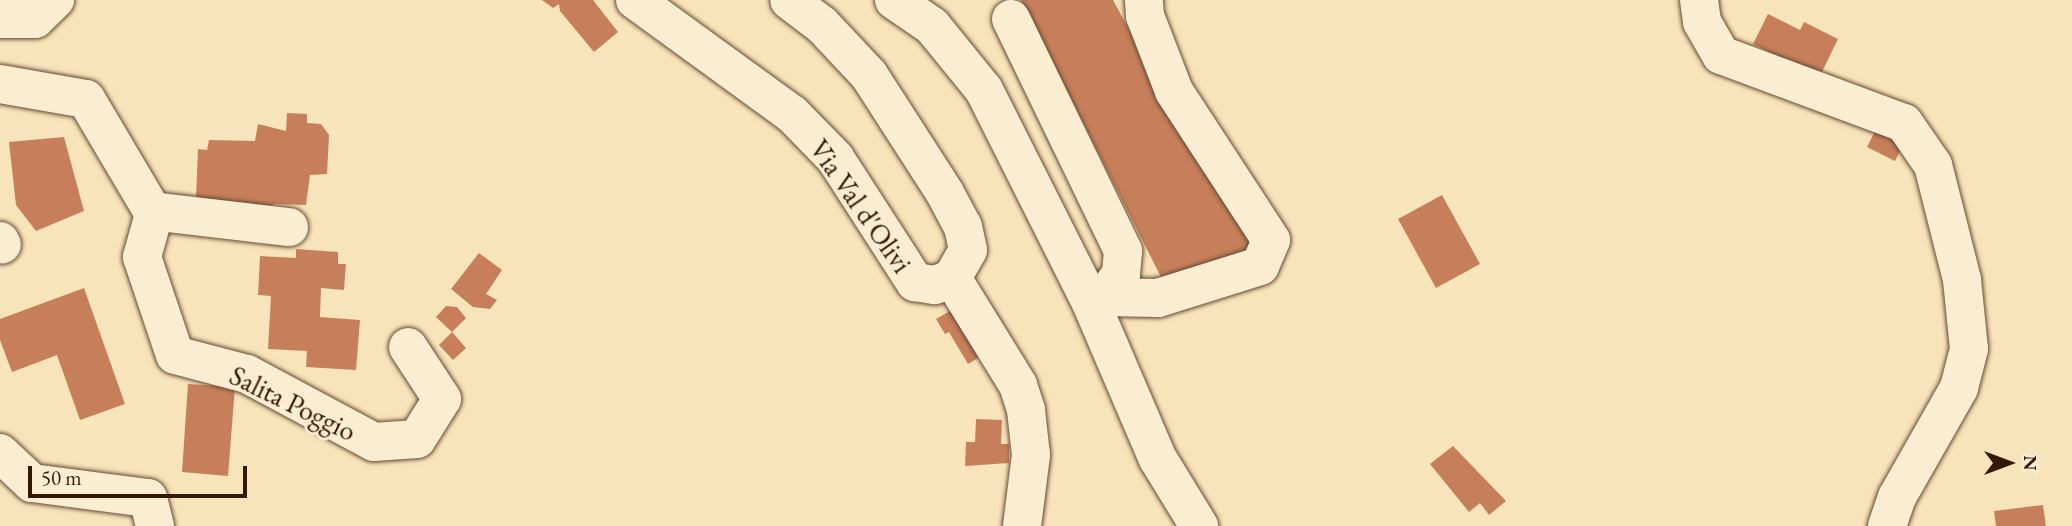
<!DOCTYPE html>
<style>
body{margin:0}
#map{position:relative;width:2072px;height:526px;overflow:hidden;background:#f8e4ba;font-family:"EB Garamond",serif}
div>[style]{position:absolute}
.building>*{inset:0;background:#c77f5b}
.roads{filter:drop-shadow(0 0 2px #654a32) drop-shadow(0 0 2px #654a32)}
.minor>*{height:38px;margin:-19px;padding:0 19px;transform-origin:19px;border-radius:19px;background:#faedd2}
span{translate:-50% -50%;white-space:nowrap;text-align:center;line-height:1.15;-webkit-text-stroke:6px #faedd2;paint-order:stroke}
.street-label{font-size:28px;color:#341705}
.north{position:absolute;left:1974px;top:428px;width:70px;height:70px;-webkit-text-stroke:5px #faedd2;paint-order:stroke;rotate:90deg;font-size:19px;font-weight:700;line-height:28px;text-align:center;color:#341705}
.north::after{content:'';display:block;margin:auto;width:24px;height:32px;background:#341705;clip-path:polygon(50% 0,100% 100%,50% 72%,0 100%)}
.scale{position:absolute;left:28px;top:466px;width:219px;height:32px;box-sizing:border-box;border:4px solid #341705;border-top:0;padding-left:9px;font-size:21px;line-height:24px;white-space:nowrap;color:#341705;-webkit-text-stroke:5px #faedd2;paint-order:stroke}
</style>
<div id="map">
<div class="building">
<i style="clip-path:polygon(542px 0,593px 0,618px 32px,594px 52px,560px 11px,559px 4px,553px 8px)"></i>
<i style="clip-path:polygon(1021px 0,1113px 0,1204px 169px,1242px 201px,1253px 259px,1165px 285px)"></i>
<i style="clip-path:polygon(1768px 14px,1800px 30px,1804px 22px,1838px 39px,1820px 76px,1753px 44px)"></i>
<i style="clip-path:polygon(287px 113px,307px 114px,307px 123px,321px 124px,329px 135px,327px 174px,310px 175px,306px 205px,273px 204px,272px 213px,196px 198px,198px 149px,207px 150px,209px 140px,255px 141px,258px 124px,286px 131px)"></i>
<i style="clip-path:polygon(1878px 125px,1906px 139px,1895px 161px,1867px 147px)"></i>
<i style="clip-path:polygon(64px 137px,84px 211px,36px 231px,16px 205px,9px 142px)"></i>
<i style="clip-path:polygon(1442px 195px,1480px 264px,1436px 288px,1398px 219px)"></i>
<i style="clip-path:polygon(296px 249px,338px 252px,338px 264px,346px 264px,344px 290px,321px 288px,320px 317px,360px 320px,356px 370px,306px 367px,307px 351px,268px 349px,271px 296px,258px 295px,260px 256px,296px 258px)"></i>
<i style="clip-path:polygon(479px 253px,502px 270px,486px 294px,497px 300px,490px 309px,473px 307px,451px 289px)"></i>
<i style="clip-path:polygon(84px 288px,125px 404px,80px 420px,57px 355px,12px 372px,0 340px,0 319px)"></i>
<i style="clip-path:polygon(446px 306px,457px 307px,466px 318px,452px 332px,466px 348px,453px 360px,439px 345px,452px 332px,436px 317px)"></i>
<i style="clip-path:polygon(959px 306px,986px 353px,968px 364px,949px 332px,945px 334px,936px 319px)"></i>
<i style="clip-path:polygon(188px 384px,235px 387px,228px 476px,182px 472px)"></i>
<i style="clip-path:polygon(976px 419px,1002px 420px,1001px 444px,1009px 444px,1009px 463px,965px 466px,966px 442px,975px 442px)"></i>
<i style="clip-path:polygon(1453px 446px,1506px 501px,1489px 515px,1480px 503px,1469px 512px,1430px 464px)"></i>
<i style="clip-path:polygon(2043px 505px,2046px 526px,1996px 526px,1994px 511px)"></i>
</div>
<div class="roads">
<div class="minor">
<i style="left:635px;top:0;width:194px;rotate:36deg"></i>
<i style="left:792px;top:114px;width:62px;rotate:45.7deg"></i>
<i style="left:835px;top:158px;width:148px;rotate:57.2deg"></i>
<i style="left:915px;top:282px;width:20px;rotate:9deg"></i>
<i style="left:935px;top:285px;width:18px;rotate:-22deg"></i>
<i style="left:952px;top:278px;width:32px;rotate:-60deg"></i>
<i style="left:968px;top:250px;width:24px;rotate:-102deg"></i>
<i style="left:963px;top:227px;width:38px;rotate:-118deg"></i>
<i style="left:945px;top:193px;width:140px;rotate:-122.8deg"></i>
<i style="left:869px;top:75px;width:69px;rotate:-133.2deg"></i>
<i style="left:822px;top:25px;width:41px;rotate:-142.9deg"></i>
<i style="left:894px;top:0;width:46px;rotate:34.4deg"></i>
<i style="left:932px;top:26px;width:82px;rotate:50.9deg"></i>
<i style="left:984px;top:90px;width:238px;rotate:63.3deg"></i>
<i style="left:1091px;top:303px;width:170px;rotate:66.8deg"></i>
<i style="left:1158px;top:459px;width:79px;rotate:58.5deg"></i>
<i style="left:1699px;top:0;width:22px;rotate:82deg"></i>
<i style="left:1702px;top:22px;width:38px;rotate:60deg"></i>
<i style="left:1721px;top:55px;width:195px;rotate:20.4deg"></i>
<i style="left:1904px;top:123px;width:51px;rotate:55.4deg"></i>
<i style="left:1933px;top:165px;width:119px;rotate:75.8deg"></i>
<i style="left:1962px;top:280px;width:69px;rotate:84.2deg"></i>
<i style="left:1969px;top:349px;width:40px;rotate:104.4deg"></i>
<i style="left:1959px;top:388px;width:125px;rotate:119.6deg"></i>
<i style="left:1897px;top:497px;width:31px;rotate:109deg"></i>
<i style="left:0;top:19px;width:35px"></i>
<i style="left:35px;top:19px;width:28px;rotate:-44deg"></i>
<i style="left:1011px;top:19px;width:258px;rotate:64.2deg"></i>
<i style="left:1123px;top:251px;width:23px;rotate:95deg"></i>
<i style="left:1121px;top:274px;width:29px;rotate:126deg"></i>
<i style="left:0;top:84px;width:87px;rotate:9.9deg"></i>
<i style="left:86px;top:99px;width:134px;rotate:59.4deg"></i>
<i style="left:154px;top:214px;width:45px;rotate:105.6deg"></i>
<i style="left:142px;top:257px;width:103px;rotate:71.4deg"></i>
<i style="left:175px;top:355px;width:74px;rotate:14.8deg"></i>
<i style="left:247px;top:374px;width:144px;rotate:28.2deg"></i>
<i style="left:374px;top:442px;width:43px;rotate:-4deg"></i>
<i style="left:417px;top:439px;width:47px;rotate:-58deg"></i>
<i style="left:442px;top:399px;width:62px;rotate:-123.2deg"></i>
<i style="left:152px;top:211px;width:138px;rotate:6.7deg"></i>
<i style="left:0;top:241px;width:4px;rotate:63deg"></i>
<i style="left:952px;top:278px;width:126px;rotate:58.3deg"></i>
<i style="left:1018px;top:385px;width:26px;rotate:72deg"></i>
<i style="left:1026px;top:410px;width:45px;rotate:83.7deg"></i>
<i style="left:1031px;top:455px;width:72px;rotate:97.2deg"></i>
<i style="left:1091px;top:303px;width:14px;rotate:-25deg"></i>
<i style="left:1104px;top:297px;width:54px;rotate:1.1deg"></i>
<i style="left:1158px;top:298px;width:107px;rotate:-17.4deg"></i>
<i style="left:1260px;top:266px;width:28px;rotate:-67deg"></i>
<i style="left:1271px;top:240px;width:178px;rotate:-123.1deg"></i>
<i style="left:1174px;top:91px;width:80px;rotate:-111.1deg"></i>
<i style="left:1145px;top:16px;width:16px;rotate:-94deg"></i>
<i style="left:0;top:453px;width:44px;rotate:43.2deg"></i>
<i style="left:32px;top:483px;width:117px;rotate:7.4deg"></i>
<i style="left:148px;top:498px;width:29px;rotate:76deg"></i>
</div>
</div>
<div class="street-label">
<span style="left:861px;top:206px;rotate:55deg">Via Val d'Olivi</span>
<span style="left:293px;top:403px;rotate:26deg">Salita Poggio</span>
</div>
<div class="north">N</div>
<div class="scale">50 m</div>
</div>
